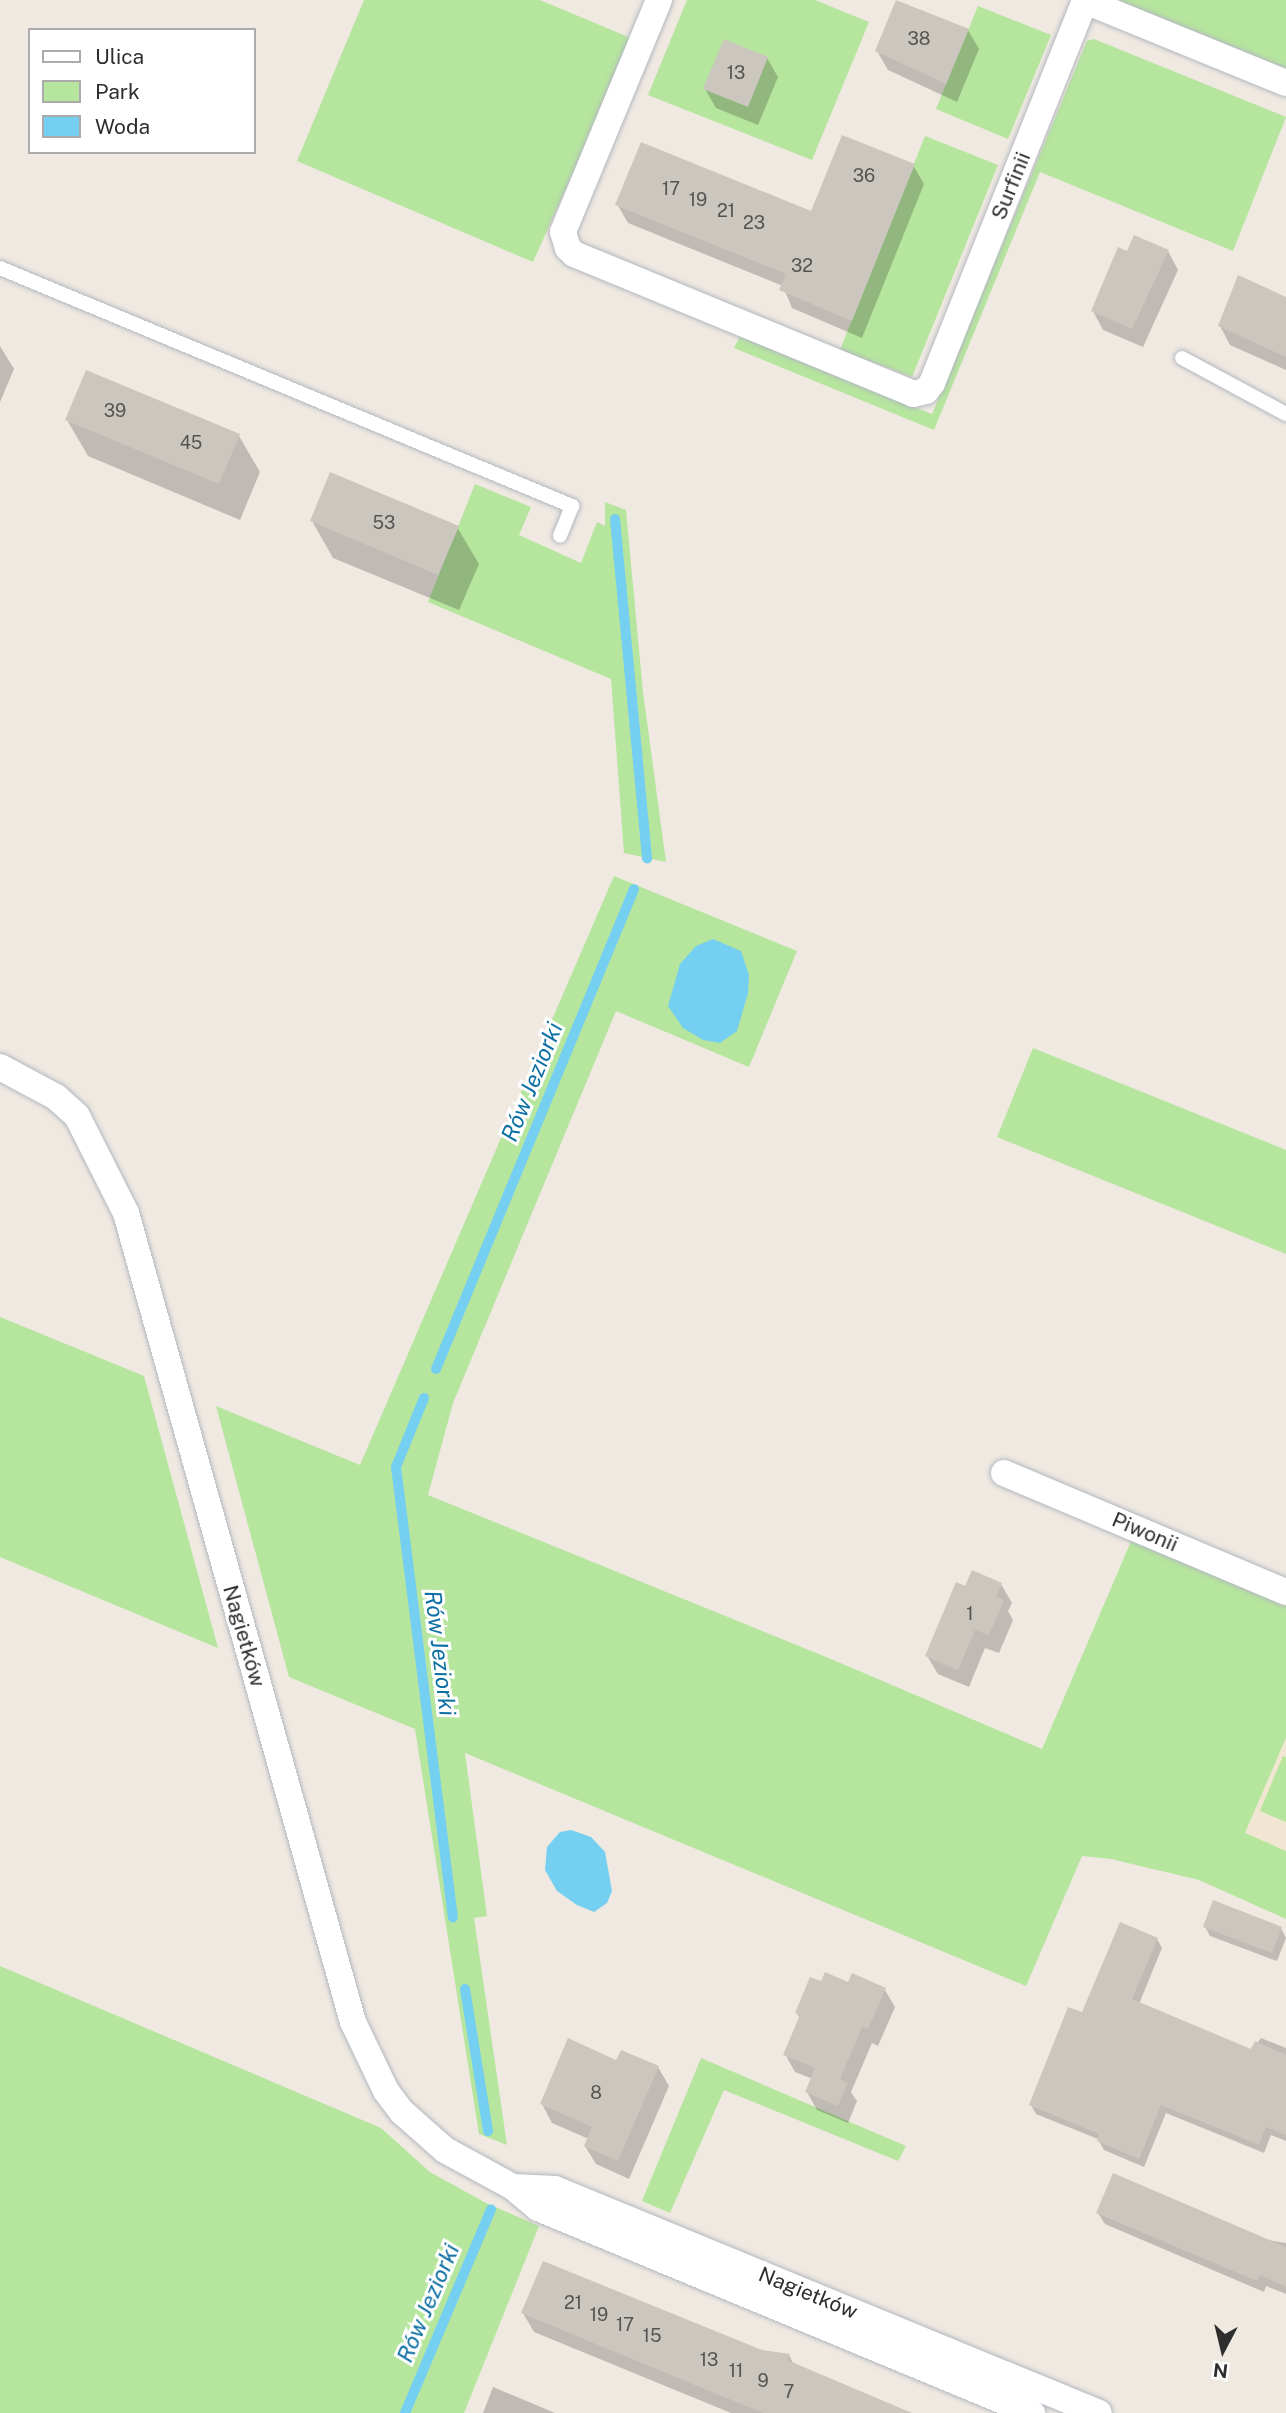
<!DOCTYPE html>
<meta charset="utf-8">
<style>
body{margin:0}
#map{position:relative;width:1286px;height:2413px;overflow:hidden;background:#efe9e1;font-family:"Public Sans",sans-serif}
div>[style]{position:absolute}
.education>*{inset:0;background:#f0e6d1}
.green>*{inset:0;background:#b6e59e}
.water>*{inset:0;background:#75cff0}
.shadow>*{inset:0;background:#0003}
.stream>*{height:10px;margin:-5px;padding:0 5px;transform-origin:5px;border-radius:5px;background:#75cff0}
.building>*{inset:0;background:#cbc7bf}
.roads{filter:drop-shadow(0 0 2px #b4b7c1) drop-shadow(0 0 2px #b4b7c1)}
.lane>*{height:14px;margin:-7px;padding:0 7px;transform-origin:7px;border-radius:7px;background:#fff}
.street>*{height:26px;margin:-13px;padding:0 13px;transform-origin:13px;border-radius:13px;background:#fff}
span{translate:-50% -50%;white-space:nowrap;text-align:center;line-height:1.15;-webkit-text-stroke:6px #fff;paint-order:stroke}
.number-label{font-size:18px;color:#555452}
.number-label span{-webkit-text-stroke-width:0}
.street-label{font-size:21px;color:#2e2e2e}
.water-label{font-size:23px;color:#0d6fa3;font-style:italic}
.legend{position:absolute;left:28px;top:28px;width:228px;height:126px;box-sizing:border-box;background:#fff;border:2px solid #ababab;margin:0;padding:9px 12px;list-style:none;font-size:21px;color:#2e2e2e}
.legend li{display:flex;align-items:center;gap:14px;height:35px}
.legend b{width:35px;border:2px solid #ababab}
.north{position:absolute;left:1188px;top:2315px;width:70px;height:70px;-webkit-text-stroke:5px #fff;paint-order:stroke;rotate:187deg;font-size:19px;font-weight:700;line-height:28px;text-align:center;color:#2e2e2e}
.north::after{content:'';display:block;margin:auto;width:24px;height:32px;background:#2e2e2e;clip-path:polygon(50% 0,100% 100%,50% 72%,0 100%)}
</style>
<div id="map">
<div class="education">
<i style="clip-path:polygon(1286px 1738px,1286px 1851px,1245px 1834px)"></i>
</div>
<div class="green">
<i style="clip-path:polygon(364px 0,540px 0,633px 39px,533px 262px,297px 161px)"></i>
<i style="clip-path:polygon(687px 0,815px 0,869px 22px,812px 160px,648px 95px)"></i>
<i style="clip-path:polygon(1109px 0,1286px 0,1286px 72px)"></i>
<i style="clip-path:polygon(978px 6px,1051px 35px,1008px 139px,936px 109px)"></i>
<i style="clip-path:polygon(1094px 39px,1286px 117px,1233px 251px,1040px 172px,934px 430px,734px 348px,740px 336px,932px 414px,1087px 41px)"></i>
<i style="clip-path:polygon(925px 136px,998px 165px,912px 377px,840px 350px)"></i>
<i style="clip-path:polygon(475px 484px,531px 507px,519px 535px,581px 563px,597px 522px,605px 526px,605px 502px,626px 510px,643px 692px,666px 862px,624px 853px,611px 679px,428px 602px)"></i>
<i style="clip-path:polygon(614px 876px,797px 951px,749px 1067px,616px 1011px,453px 1403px,428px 1495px,831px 1659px,1042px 1749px,1132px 1539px,1286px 1605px,1286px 1738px,1245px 1833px,1286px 1851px,1286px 1919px,1199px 1880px,1111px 1859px,1082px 1856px,1026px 1986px,465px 1753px,487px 1916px,474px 1918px,507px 2145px,479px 2134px,415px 1729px,289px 1677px,216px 1406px,360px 1465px)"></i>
<i style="clip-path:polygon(1033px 1048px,1286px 1150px,1286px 1254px,997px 1137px)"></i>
<i style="clip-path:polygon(0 1317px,144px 1376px,218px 1648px,0 1557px)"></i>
<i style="clip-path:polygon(1283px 1756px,1286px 1757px,1286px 1822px,1260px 1811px)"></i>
<i style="clip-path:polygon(0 1966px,381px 2128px,430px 2172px,486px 2203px,539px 2226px,464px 2413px,0 2413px)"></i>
<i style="clip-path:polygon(701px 2058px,906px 2146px,898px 2161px,724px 2090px,670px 2213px,642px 2201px)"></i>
</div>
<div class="water">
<i style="clip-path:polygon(713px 939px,741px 951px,749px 975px,748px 993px,737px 1031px,720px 1043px,703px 1040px,683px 1028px,668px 1006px,680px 964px,696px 946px)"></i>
<i style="clip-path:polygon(571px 1830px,591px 1837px,605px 1852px,612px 1891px,607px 1903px,594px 1912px,577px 1905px,557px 1891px,545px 1870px,547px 1847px,560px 1832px)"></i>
</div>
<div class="shadow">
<i style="clip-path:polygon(968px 30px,979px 49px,957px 102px,888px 70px,877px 51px)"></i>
<i style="clip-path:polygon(767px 58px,778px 77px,758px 125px,716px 108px,705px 89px)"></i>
<i style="clip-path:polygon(913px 165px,924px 184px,862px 338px,792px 308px,783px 286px,628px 223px,617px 204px,812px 213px)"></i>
<i style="clip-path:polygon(1168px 251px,1178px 270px,1143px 347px,1103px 330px,1093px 311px,1128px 253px)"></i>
<i style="clip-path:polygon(1286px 298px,1286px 370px,1230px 345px,1220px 326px)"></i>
<i style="clip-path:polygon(0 346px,14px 369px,0 402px)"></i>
<i style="clip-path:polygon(67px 420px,239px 436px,260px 472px,240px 520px,88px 456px)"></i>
<i style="clip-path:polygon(312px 521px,457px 527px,479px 564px,459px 610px,333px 558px)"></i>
<i style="clip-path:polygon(1001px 1584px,1012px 1603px,1008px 1611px,1013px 1620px,999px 1653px,985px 1648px,969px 1687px,938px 1674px,927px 1656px,966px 1589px)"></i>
<i style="clip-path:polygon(1205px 1927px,1281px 1928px,1286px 1938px,1277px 1961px,1210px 1936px)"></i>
<i style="clip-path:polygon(1157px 1939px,1162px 1948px,1139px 2004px,1252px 2051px,1261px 2038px,1286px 2048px,1286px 2141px,1271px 2135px,1264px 2153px,1166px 2113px,1144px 2167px,1104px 2150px,1098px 2139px,1036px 2114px,1031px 2105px,1083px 2015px)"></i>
<i style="clip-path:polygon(822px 1983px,885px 1990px,895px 2007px,878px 2046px,872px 2043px,851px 2092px,857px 2101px,848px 2123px,817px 2110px,807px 2092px,813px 2079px,795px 2072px,785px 2054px,800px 2019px,797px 2013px)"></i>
<i style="clip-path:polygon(658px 2067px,669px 2086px,629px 2179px,596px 2164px,585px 2146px,589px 2139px,552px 2123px,542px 2104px)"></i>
<i style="clip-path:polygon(1098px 2213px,1286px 2243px,1286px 2294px,1266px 2286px,1264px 2292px,1105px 2224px)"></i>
<i style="clip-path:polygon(523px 2313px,789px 2355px,794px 2365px,876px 2413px,731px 2413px,534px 2332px)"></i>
<i style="clip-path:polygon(493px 2387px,555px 2413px,483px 2413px)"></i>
</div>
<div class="stream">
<i style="left:615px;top:519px;width:341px;rotate:84.6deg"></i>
<i style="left:436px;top:1369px;width:519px;rotate:-67.58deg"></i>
<i style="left:424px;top:1398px;width:74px;rotate:112.1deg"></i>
<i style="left:396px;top:1467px;width:454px;rotate:82.8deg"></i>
<i style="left:465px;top:1989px;width:144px;rotate:80.8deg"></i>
<i style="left:405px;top:2413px;width:221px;rotate:-67.1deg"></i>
</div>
<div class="building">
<i style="clip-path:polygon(896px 0,969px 29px,946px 84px,875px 51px)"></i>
<i style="clip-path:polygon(724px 39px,768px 57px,748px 107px,703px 89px)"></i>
<i style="clip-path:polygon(842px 135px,915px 164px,852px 321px,779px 290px,786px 274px,615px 205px,641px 142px,811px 211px)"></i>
<i style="clip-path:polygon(1134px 235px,1169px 250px,1132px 329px,1091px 311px,1118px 247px,1127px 251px)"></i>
<i style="clip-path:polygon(1238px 275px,1286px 297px,1286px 357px,1218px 326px)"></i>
<i style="clip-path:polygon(86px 370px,240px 434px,219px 484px,65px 420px)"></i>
<i style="clip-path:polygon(330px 472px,459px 526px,438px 575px,310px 521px)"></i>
<i style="clip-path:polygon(972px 1570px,1002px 1583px,996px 1597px,1004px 1600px,989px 1635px,975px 1630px,958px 1670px,925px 1656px,956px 1582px,965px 1586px)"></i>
<i style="clip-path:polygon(1213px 1900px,1282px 1927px,1272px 1953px,1203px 1927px)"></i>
<i style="clip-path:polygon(1120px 1922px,1158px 1938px,1132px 1999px,1251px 2049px,1255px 2041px,1286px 2055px,1286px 2135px,1266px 2127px,1259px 2145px,1161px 2105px,1139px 2159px,1097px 2141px,1099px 2134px,1029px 2105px,1068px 2007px,1082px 2012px)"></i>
<i style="clip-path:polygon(825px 1972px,848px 1982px,852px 1973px,886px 1988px,868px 2029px,862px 2027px,840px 2079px,848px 2083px,838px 2106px,805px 2092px,815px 2068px,783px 2055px,800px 2015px,795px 2013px,810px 1977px,821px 1981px)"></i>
<i style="clip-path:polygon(568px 2038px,616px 2060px,621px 2050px,659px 2066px,618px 2161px,584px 2146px,592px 2127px,540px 2104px)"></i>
<i style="clip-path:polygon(1113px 2173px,1286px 2247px,1286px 2287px,1260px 2275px,1257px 2281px,1096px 2213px)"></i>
<i style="clip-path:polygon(543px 2261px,762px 2350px,790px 2354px,787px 2360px,912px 2413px,764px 2413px,719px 2395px,521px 2313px)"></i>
</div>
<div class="roads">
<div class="lane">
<i style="left:0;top:268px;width:620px;rotate:22.59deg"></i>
<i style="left:572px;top:506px;width:32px;rotate:112deg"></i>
<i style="left:1182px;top:358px;width:118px;rotate:28.3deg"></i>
</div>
<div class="street">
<i style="left:659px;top:0;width:251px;rotate:112.5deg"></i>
<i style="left:563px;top:232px;width:17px;rotate:73deg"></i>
<i style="left:568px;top:248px;width:8px;rotate:45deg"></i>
<i style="left:574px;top:254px;width:367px;rotate:22.4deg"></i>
<i style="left:913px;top:394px;width:13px;rotate:-13deg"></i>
<i style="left:926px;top:391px;width:10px;rotate:-53deg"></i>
<i style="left:932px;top:383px;width:412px;rotate:-68.2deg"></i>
<i style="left:1085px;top:1px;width:217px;rotate:22.2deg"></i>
<i style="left:0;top:1067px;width:64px;rotate:28.2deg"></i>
<i style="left:56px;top:1097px;width:28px;rotate:42deg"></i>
<i style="left:77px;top:1116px;width:109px;rotate:63.2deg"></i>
<i style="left:126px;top:1213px;width:840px;rotate:74.33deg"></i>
<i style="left:353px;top:2022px;width:76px;rotate:64.4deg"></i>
<i style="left:386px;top:2091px;width:26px;rotate:53deg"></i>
<i style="left:402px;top:2112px;width:57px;rotate:41.5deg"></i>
<i style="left:445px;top:2150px;width:77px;rotate:28.6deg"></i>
<i style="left:513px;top:2187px;width:33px;rotate:40deg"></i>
<i style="left:538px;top:2208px;width:535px;rotate:22.54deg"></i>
<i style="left:1004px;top:1473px;width:306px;rotate:22.9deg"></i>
<i style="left:513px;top:2187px;width:42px;rotate:2.7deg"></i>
<i style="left:555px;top:2189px;width:588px;rotate:22.38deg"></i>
</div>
</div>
<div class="number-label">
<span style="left:919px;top:39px">38</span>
<span style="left:736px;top:73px">13</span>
<span style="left:864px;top:176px">36</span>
<span style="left:671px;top:189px">17</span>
<span style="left:698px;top:200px">19</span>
<span style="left:726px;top:211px">21</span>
<span style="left:754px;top:223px">23</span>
<span style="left:802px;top:266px">32</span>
<span style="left:115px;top:411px">39</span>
<span style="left:191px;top:443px">45</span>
<span style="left:384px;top:523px">53</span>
<span style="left:970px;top:1614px">1</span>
<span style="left:596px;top:2093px">8</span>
<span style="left:573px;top:2303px">21</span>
<span style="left:599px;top:2315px">19</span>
<span style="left:625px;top:2325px">17</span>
<span style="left:652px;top:2336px">15</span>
<span style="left:709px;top:2360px">13</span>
<span style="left:736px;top:2371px">11</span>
<span style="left:763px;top:2381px">9</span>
<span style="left:789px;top:2392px">7</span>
</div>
<div class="street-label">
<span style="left:1011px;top:186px;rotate:-68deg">Surfinii</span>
<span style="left:1145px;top:1532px;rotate:23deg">Piwonii</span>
<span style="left:244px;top:1636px;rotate:74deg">Nagietków</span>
<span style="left:808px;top:2293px;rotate:22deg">Nagietków</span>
</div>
<div class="water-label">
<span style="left:532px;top:1082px;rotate:-68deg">Rów Jeziorki</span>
<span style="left:440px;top:1653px;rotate:83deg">Rów Jeziorki</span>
<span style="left:428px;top:2303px;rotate:-67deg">Rów Jeziorki</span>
</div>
<ul class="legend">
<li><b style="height:9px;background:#fff"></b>Ulica</li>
<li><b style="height:19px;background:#b6e59e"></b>Park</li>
<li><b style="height:19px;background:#75cff0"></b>Woda</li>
</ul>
<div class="north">N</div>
</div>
